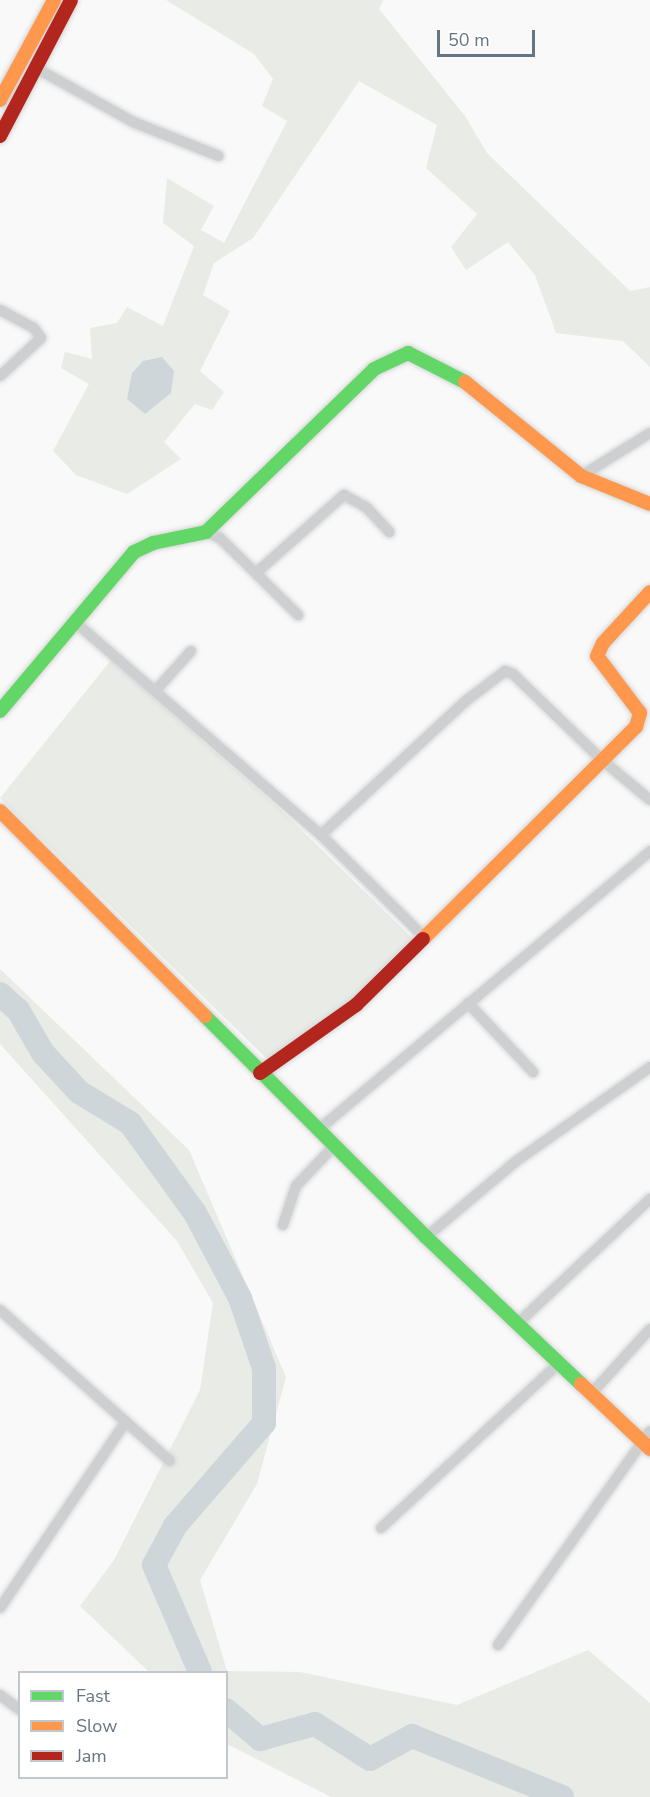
<!DOCTYPE html>
<style>
body{margin:0}
#map{position:relative;width:650px;height:1797px;overflow:hidden;background:#f9f9f9;font-family:"Nunito Sans",sans-serif}
div>[style]{position:absolute}
.green>*{inset:0;background:#e8ebe6}
.water>*{inset:0;background:#ced6d9}
.river>*{height:24px;margin:-12px;padding:0 12px;transform-origin:12px;border-radius:12px;background:#ced6d9}
.roads{filter:drop-shadow(0 0 2px #d5d6d7) drop-shadow(0 0 2px #d5d6d7)}
.street>*{height:10px;margin:-5px;padding:0 5px;transform-origin:5px;border-radius:5px;background:#cecfd0}
.fast>*{height:14px;margin:-7px;padding:0 7px;transform-origin:7px;border-radius:7px;background:#63d668}
.slow>*{height:14px;margin:-7px;padding:0 7px;transform-origin:7px;border-radius:7px;background:#ff974d}
.jam>*{height:14px;margin:-7px;padding:0 7px;transform-origin:7px;border-radius:7px;background:#b3261e}
span{translate:-50% -50%;white-space:nowrap;text-align:center;line-height:1.15;-webkit-text-stroke:6px #fff;paint-order:stroke}
.legend{position:absolute;left:18px;top:1671px;width:210px;height:108px;box-sizing:border-box;background:#fff;border:2px solid #c1c8cd;margin:0;padding:8px 10px;list-style:none;font-size:18px;color:#657683}
.legend li{display:flex;align-items:center;gap:12px;height:30px}
.legend b{width:30px;border:2px solid #c1c8cd}
.scale{position:absolute;left:437px;top:30px;width:98px;height:27px;box-sizing:border-box;border:3px solid #657683;border-top:0;padding-left:8px;font-size:18px;line-height:21px;white-space:nowrap;color:#657683;-webkit-text-stroke:4px #fff;paint-order:stroke}
</style>
<div id="map">
<div class="green">
<i style="clip-path:polygon(166px 0,383px 0,379px 9px,465px 116px,487px 153px,630px 291px,650px 287px,650px 367px,623px 341px,556px 333px,535px 275px,508px 242px,466px 270px,451px 247px,477px 214px,426px 168px,437px 125px,359px 81px,253px 238px,214px 263px,203px 295px,230px 311px,200px 371px,224px 392px,212px 410px,195px 404px,164px 442px,181px 459px,127px 494px,76px 475px,53px 451px,89px 384px,61px 368px,65px 352px,92px 359px,90px 328px,117px 323px,127px 307px,163px 326px,194px 246px,163px 223px,167px 178px,214px 206px,201px 230px,224px 243px,287px 121px,262px 106px,273px 79px,254px 54px)"></i>
<i style="clip-path:polygon(111px 660px,283px 812px,413px 939px,353px 1000px,267px 1059px,0 798px)"></i>
<i style="clip-path:polygon(0 969px,189px 1150px,286px 1377px,257px 1484px,200px 1580px,227px 1671px,300px 1672px,457px 1705px,588px 1650px,650px 1703px,650px 1797px,331px 1797px,227px 1744px,226px 1672px,149px 1672px,80px 1606px,114px 1560px,200px 1390px,213px 1303px,177px 1241px,0 1044px)"></i>
</div>
<div class="water">
<i style="clip-path:polygon(162px 357px,174px 371px,171px 393px,145px 414px,127px 399px,132px 373px,143px 361px)"></i>
</div>
<div class="river">
<i style="left:0;top:994px;width:24px;rotate:42deg"></i>
<i style="left:18px;top:1010px;width:50px;rotate:59.8deg"></i>
<i style="left:43px;top:1053px;width:53px;rotate:47.3deg"></i>
<i style="left:79px;top:1092px;width:60px;rotate:31.3deg"></i>
<i style="left:130px;top:1123px;width:111px;rotate:54.2deg"></i>
<i style="left:195px;top:1213px;width:96px;rotate:62.1deg"></i>
<i style="left:240px;top:1298px;width:74px;rotate:71.1deg"></i>
<i style="left:264px;top:1368px;width:55px;rotate:90deg"></i>
<i style="left:264px;top:1423px;width:136px;rotate:130.8deg"></i>
<i style="left:175px;top:1526px;width:44px;rotate:118.3deg"></i>
<i style="left:154px;top:1565px;width:116px;rotate:66.7deg"></i>
<i style="left:226px;top:1710px;width:45px;rotate:40.5deg"></i>
<i style="left:260px;top:1739px;width:57px;rotate:-15.3deg"></i>
<i style="left:315px;top:1724px;width:65px;rotate:32.5deg"></i>
<i style="left:370px;top:1759px;width:48px;rotate:-28.7deg"></i>
<i style="left:412px;top:1736px;width:162px;rotate:22.1deg"></i>
</div>
<div class="roads">
<div class="street">
<i style="left:36px;top:68px;width:111px;rotate:29.1deg"></i>
<i style="left:133px;top:122px;width:92px;rotate:21.6deg"></i>
<i style="left:0;top:310px;width:38px;rotate:28deg"></i>
<i style="left:34px;top:328px;width:12px;rotate:55deg"></i>
<i style="left:41px;top:338px;width:56px;rotate:137.2deg"></i>
<i style="left:581px;top:476px;width:81px;rotate:-31.9deg"></i>
<i style="left:206px;top:532px;width:15px;rotate:23deg"></i>
<i style="left:220px;top:538px;width:110px;rotate:44.6deg"></i>
<i style="left:256px;top:573px;width:118px;rotate:-41.6deg"></i>
<i style="left:344px;top:495px;width:26px;rotate:29deg"></i>
<i style="left:367px;top:508px;width:33px;rotate:47deg"></i>
<i style="left:75px;top:622px;width:325px;rotate:40.9deg"></i>
<i style="left:321px;top:835px;width:145px;rotate:44.7deg"></i>
<i style="left:157px;top:689px;width:51px;rotate:-48.2deg"></i>
<i style="left:321px;top:835px;width:199px;rotate:-42.8deg"></i>
<i style="left:467px;top:700px;width:48px;rotate:-37.3deg"></i>
<i style="left:505px;top:671px;width:9px;rotate:21deg"></i>
<i style="left:513px;top:674px;width:124px;rotate:44deg"></i>
<i style="left:602px;top:760px;width:62px;rotate:39.8deg"></i>
<i style="left:468px;top:1003px;width:95px;rotate:46.7deg"></i>
<i style="left:318px;top:1130px;width:434px;rotate:-40deg"></i>
<i style="left:283px;top:1225px;width:41px;rotate:-71.6deg"></i>
<i style="left:296px;top:1186px;width:55px;rotate:-46.5deg"></i>
<i style="left:426px;top:1237px;width:116px;rotate:-40.1deg"></i>
<i style="left:515px;top:1162px;width:165px;rotate:-35.1deg"></i>
<i style="left:0;top:1310px;width:227px;rotate:41.6deg"></i>
<i style="left:517px;top:1324px;width:183px;rotate:-43.2deg"></i>
<i style="left:590px;top:1395px;width:89px;rotate:-47.7deg"></i>
<i style="left:381px;top:1528px;width:241px;rotate:-42.8deg"></i>
<i style="left:0;top:1608px;width:225px;rotate:-56deg"></i>
<i style="left:498px;top:1645px;width:262px;rotate:-54.6deg"></i>
<i style="left:0;top:1695px;width:25px;rotate:37deg"></i>
</div>
<div class="fast">
<i style="left:0;top:711px;width:208px;rotate:-49.9deg"></i>
<i style="left:134px;top:552px;width:21px;rotate:-25deg"></i>
<i style="left:153px;top:543px;width:54px;rotate:-11.7deg"></i>
<i style="left:206px;top:532px;width:234px;rotate:-44.1deg"></i>
<i style="left:374px;top:369px;width:38px;rotate:-25deg"></i>
<i style="left:408px;top:353px;width:64px;rotate:27deg"></i>
<i style="left:205px;top:1016px;width:313px;rotate:45deg"></i>
<i style="left:426px;top:1237px;width:214px;rotate:43.5deg"></i>
</div>
<div class="slow">
<i style="left:0;top:100px;width:114px;rotate:-61.6deg"></i>
<i style="left:465px;top:382px;width:149px;rotate:39deg"></i>
<i style="left:581px;top:476px;width:74px;rotate:22.1deg"></i>
<i style="left:0;top:811px;width:290px;rotate:45deg"></i>
<i style="left:423px;top:939px;width:301px;rotate:-44.9deg"></i>
<i style="left:636px;top:727px;width:15px;rotate:-74deg"></i>
<i style="left:640px;top:713px;width:71px;rotate:-127deg"></i>
<i style="left:597px;top:656px;width:14px;rotate:-65deg"></i>
<i style="left:603px;top:643px;width:69px;rotate:-47.3deg"></i>
<i style="left:581px;top:1384px;width:95px;rotate:43.3deg"></i>
</div>
<div class="jam">
<i style="left:0;top:136px;width:153px;rotate:-62.4deg"></i>
<i style="left:260px;top:1073px;width:118px;rotate:-35.3deg"></i>
<i style="left:356px;top:1005px;width:94px;rotate:-44.6deg"></i>
</div>
</div>
<ul class="legend">
<li><b style="height:8px;background:#63d668"></b>Fast</li>
<li><b style="height:8px;background:#ff974d"></b>Slow</li>
<li><b style="height:8px;background:#b3261e"></b>Jam</li>
</ul>
<div class="scale">50 m</div>
</div>
